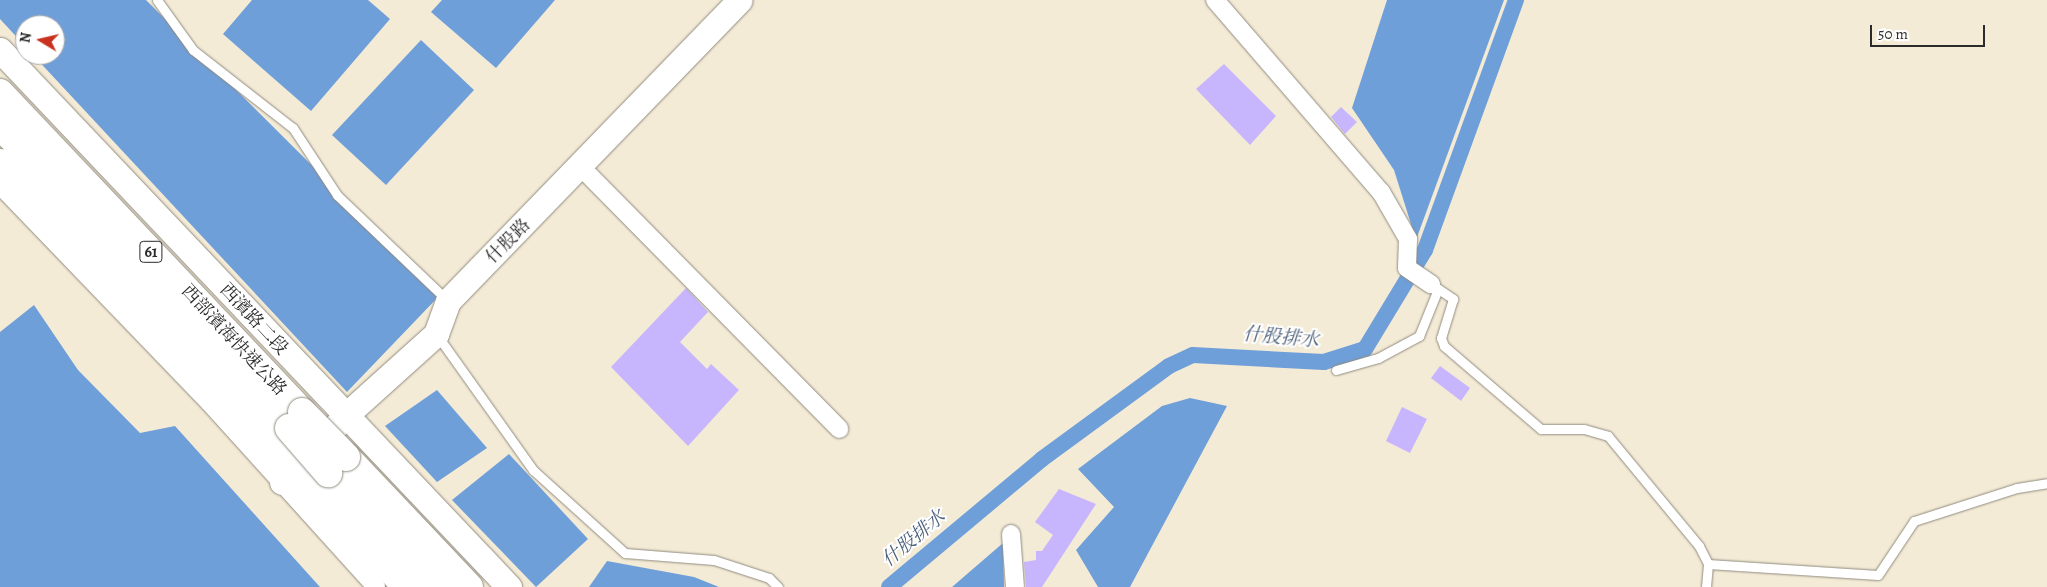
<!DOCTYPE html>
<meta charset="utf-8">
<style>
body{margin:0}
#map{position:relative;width:2047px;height:587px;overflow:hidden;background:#f4ebd6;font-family:Alegreya,"Noto Serif TC",serif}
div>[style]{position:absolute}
.water>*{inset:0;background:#6f9fd9}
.canal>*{height:16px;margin:-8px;padding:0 8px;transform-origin:8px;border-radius:8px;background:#6f9fd9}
.building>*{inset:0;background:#c7b5fe}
.roads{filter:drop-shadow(0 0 1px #908b80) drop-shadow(0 0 1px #908b80)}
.lane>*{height:9px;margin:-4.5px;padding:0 4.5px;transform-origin:4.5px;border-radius:4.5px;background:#fff}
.street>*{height:18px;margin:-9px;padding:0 9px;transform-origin:9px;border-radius:9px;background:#fff}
.secondary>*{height:25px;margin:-12.5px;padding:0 12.5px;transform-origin:12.5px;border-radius:12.5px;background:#fff}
.highway>*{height:28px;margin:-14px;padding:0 14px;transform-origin:14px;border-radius:14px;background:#fff}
.bridges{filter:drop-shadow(0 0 1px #908b80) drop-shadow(0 0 1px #908b80)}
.highway-bridge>*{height:28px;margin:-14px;padding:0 14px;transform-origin:14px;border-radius:14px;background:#fff}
span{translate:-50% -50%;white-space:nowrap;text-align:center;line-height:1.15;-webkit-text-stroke:4px #fff;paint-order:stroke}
.shield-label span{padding:1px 4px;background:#fff;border:1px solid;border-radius:4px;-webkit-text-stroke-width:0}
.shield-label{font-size:16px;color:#2b2b2b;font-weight:700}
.street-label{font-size:18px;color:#2b2b2b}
.water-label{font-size:19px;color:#4a5f79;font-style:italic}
.north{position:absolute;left:15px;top:15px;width:50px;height:50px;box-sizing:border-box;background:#fff;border:1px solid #aaa;border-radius:50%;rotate:279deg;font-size:14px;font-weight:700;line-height:20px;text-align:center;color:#2b2b2b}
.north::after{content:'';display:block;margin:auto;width:18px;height:22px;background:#c8321e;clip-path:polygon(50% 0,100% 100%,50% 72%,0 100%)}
.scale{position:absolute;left:1870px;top:25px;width:115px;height:22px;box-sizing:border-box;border:2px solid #2b2b2b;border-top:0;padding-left:6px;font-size:15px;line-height:18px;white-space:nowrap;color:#2b2b2b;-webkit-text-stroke:4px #fff;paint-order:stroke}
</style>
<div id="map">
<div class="water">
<i style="clip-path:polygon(0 0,146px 0,441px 294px,347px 392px,33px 55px,55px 55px,55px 25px,25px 25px,25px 46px,0 19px)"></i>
<i style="clip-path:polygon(252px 0,368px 0,390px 19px,311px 111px,223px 34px)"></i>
<i style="clip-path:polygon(442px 0,555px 0,496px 68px,431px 12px)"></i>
<i style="clip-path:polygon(1387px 0,1504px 0,1416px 240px,1394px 170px,1352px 108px)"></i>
<i style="clip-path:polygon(421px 40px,474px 90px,386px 185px,332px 135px)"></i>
<i style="clip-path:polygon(34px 305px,78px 370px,140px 433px,175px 426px,320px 587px,0 587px,0 332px)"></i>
<i style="clip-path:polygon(437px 390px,487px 448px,437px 482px,385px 426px)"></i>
<i style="clip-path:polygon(1190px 398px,1227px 406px,1130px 587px,1098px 587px,1076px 550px,1114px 507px,1078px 469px,1162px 406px)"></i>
<i style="clip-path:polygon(509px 454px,588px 539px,536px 587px,452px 500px)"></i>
<i style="clip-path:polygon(1003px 543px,1004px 587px,952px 587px)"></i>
<i style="clip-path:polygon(607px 561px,694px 577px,719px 587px,589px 587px)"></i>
</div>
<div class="canal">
<i style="left:889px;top:587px;width:199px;rotate:-39.9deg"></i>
<i style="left:1042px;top:459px;width:157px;rotate:-36.2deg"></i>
<i style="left:1169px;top:366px;width:26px;rotate:-25deg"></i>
<i style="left:1193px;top:355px;width:131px;rotate:3.1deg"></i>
<i style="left:1324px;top:362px;width:43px;rotate:-17.6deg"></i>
<i style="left:1365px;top:349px;width:116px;rotate:-58.8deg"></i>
<i style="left:1425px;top:250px;width:266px;rotate:-70deg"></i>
</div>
<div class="building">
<i style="clip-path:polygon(1224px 64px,1276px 116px,1250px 145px,1196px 89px)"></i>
<i style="clip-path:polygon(1341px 107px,1357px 122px,1345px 134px,1331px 117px)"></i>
<i style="clip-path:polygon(686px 288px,708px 312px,680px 342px,707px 369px,711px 364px,739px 390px,688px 446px,611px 367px)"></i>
<i style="clip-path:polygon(1440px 366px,1470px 388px,1461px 401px,1431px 378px)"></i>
<i style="clip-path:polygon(1402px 407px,1427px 419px,1410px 453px,1386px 441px)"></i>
<i style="clip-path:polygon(1059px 489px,1096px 504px,1042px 587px,1026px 587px,1024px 562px,1036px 560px,1036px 551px,1042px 551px,1053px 535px,1035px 522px)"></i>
</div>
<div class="roads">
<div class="lane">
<i style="left:157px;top:0;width:62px;rotate:54.2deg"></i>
<i style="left:193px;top:50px;width:127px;rotate:38deg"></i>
<i style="left:293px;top:128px;width:80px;rotate:56.7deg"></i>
<i style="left:337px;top:195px;width:153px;rotate:43.7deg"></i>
<i style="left:1431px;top:284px;width:27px;rotate:34deg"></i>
<i style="left:1453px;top:299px;width:41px;rotate:107.1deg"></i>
<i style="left:1441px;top:338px;width:9px;rotate:69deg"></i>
<i style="left:1444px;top:346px;width:128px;rotate:40.6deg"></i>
<i style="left:1541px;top:429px;width:43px"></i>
<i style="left:1584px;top:429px;width:25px;rotate:16deg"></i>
<i style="left:1608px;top:436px;width:143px;rotate:50.4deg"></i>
<i style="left:1699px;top:546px;width:20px;rotate:63deg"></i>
<i style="left:1708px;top:564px;width:23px;rotate:95deg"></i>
<i style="left:437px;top:335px;width:166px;rotate:54.6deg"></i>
<i style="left:533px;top:470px;width:124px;rotate:42.1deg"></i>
<i style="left:625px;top:553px;width:89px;rotate:4.5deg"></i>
<i style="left:714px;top:560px;width:58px;rotate:18.1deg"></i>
<i style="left:769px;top:578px;width:13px;rotate:45deg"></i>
<i style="left:1336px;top:370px;width:44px;rotate:-15.9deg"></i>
<i style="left:1378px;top:358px;width:47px;rotate:-28.2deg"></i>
<i style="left:1419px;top:336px;width:51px;rotate:-68deg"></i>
<i style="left:1708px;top:564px;width:170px;rotate:3.7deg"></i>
<i style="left:1878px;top:575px;width:65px;rotate:-56.3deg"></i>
<i style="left:1914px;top:521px;width:108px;rotate:-17.8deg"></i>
<i style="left:2017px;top:488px;width:30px;rotate:-9deg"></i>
</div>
<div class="street">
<i style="left:1215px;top:0;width:254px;rotate:49.2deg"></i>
<i style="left:1381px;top:192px;width:54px;rotate:60.1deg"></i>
<i style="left:1408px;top:239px;width:29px;rotate:92deg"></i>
<i style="left:1407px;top:268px;width:29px;rotate:34deg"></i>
<i style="left:581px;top:167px;width:368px;rotate:45.4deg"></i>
<i style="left:0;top:185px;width:301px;rotate:46.1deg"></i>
<i style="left:209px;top:402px;width:249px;rotate:47.9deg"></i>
<i style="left:1011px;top:534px;width:53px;rotate:85.7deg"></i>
</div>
<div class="secondary">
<i style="left:0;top:50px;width:740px;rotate:46.53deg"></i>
<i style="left:0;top:161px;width:588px;rotate:46.45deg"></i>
<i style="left:282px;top:482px;width:93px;rotate:-46.3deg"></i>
<i style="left:346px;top:415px;width:121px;rotate:-42deg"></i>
<i style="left:436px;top:334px;width:35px;rotate:-70deg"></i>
<i style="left:448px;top:301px;width:419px;rotate:-45.9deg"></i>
</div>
<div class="highway">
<i style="left:0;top:93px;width:439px;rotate:46.6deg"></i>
<i style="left:0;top:125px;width:419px;rotate:46.4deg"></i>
<i style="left:346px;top:457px;width:179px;rotate:46.6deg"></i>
<i style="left:328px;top:473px;width:157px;rotate:46.5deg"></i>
</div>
</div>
<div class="bridges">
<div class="highway-bridge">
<i style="left:302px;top:412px;width:63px;rotate:45.6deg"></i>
<i style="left:289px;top:428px;width:60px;rotate:49.1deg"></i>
</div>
</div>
<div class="shield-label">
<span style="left:151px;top:252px">61</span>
</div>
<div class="street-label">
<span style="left:508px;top:241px;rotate:-45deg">什股路</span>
<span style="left:254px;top:319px;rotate:47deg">西濱路二段</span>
<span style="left:234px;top:340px;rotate:47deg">西部濱海快速公路</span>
</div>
<div class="water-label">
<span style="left:1281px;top:338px;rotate:5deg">什股排水</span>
<span style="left:914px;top:539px;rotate:-40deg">什股排水</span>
</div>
<div class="north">N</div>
<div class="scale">50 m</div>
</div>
